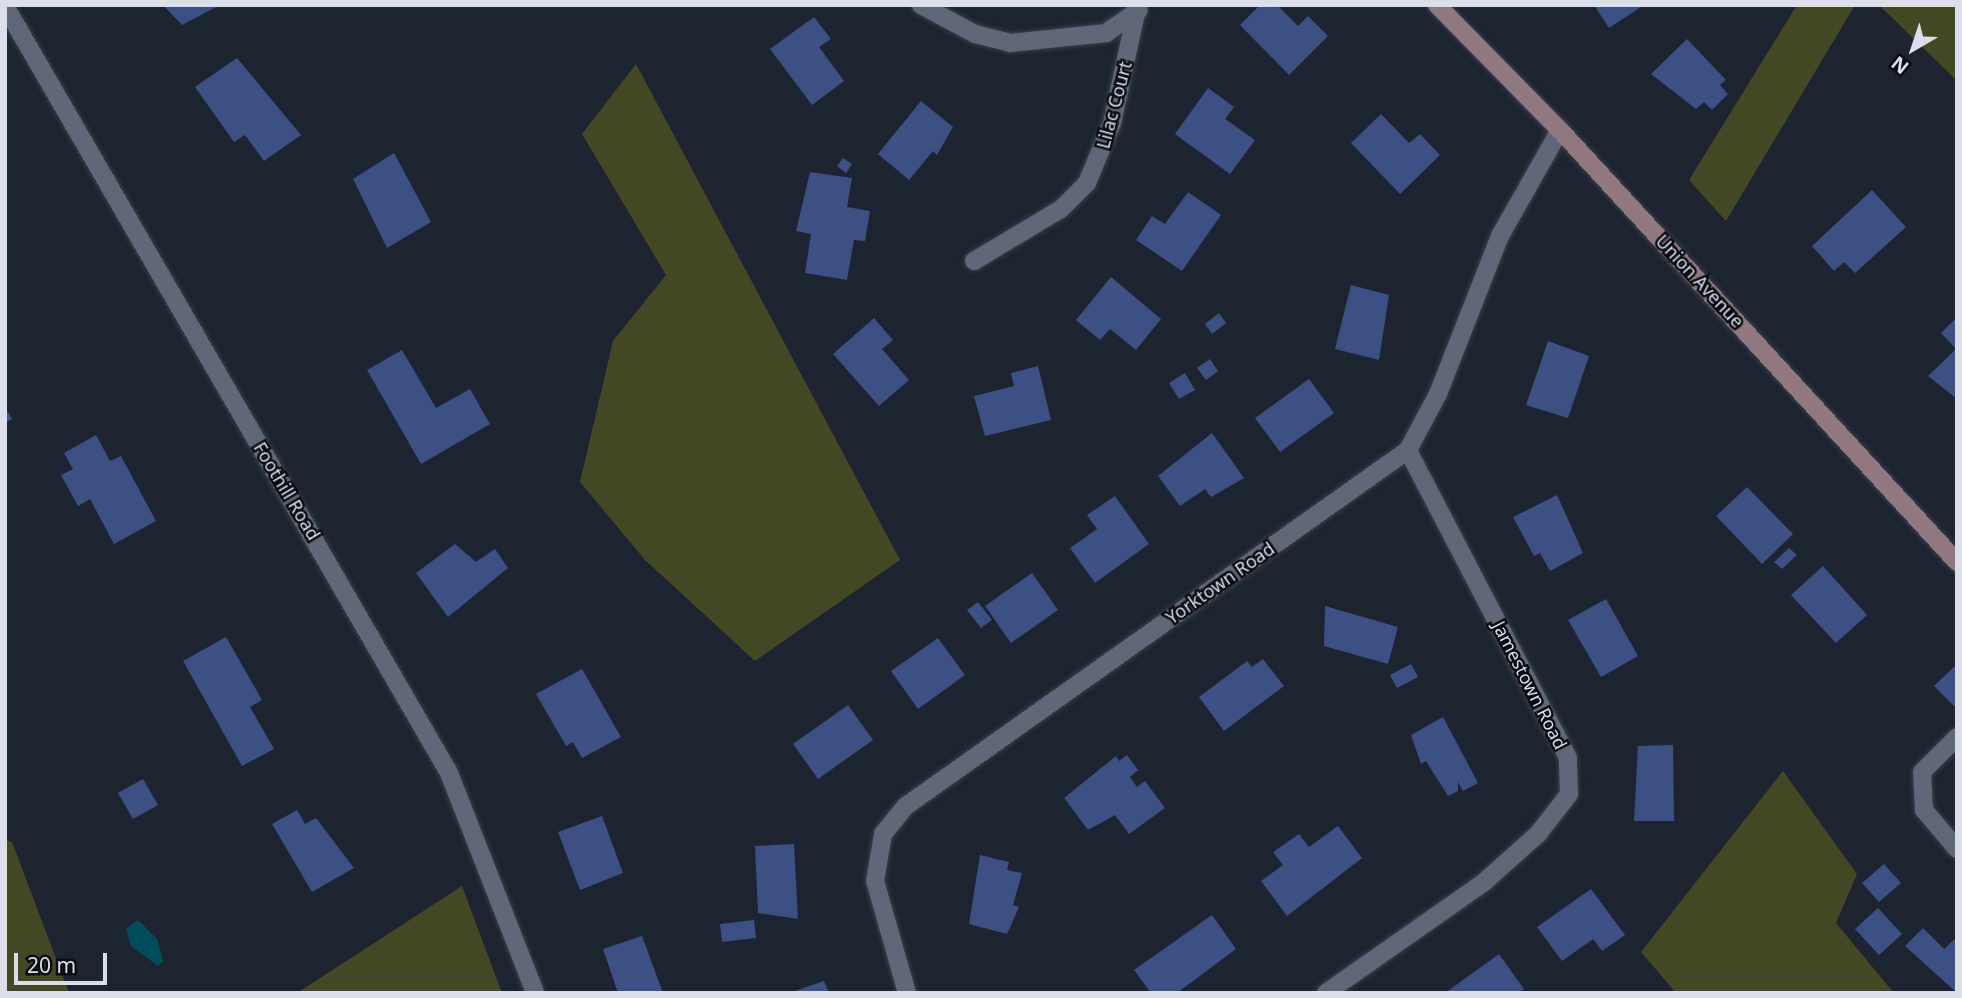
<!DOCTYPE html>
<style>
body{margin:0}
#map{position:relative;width:1962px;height:998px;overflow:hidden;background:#1d2331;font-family:"Noto Sans",sans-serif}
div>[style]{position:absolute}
.green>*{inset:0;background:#444824}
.water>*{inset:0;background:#004e5d}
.building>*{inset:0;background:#3d5083}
.roads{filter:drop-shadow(0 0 2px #3a3f4a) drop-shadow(0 0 2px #3a3f4a)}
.street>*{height:18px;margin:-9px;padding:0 9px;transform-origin:9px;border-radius:9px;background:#606777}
.secondary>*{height:18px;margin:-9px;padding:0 9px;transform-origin:9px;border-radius:9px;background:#8f7880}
span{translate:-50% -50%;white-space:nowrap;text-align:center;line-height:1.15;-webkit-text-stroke:5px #0a0c12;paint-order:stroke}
.street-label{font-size:18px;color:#dbdfe9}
.frame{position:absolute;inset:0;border:7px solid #dbdfe9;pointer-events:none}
.north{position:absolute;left:1878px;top:14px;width:70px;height:70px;-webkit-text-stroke:5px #0a0c12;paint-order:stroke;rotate:219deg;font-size:19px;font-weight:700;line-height:28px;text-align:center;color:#dbdfe9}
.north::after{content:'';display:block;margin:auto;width:24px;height:32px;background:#dbdfe9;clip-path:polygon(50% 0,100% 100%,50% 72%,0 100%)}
.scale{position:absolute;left:14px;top:953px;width:93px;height:32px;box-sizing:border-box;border:4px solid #dbdfe9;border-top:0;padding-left:9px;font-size:21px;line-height:24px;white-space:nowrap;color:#dbdfe9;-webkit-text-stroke:5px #0a0c12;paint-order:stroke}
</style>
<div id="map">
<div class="green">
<i style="clip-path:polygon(1797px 5px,1855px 5px,1726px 221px,1689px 180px)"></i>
<i style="clip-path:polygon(1879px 5px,1957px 5px,1957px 81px)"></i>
<i style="clip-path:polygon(636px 64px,900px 560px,755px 661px,645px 560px,580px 482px,613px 341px,666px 275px,582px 134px)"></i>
<i style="clip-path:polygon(1783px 771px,1857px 874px,1836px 923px,1894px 993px,1676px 993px,1641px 952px)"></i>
<i style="clip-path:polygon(5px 840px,12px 842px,69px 993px,5px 993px)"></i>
<i style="clip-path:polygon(462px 886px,502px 993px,297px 993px)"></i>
</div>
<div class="water">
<i style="clip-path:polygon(138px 920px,157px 939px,163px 961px,158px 966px,131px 946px,126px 929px)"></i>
</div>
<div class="building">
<i style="clip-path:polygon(163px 5px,220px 5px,182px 25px)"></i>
<i style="clip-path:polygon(1260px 5px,1277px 5px,1298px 26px,1308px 16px,1328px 36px,1289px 75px,1240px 25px)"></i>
<i style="clip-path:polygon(1594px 5px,1644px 5px,1609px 28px)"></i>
<i style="clip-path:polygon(814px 17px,831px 39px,819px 47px,844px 81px,812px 105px,770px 49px)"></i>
<i style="clip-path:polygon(1687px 39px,1726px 80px,1720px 85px,1728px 94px,1712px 110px,1704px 102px,1696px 109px,1651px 74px)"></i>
<i style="clip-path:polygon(237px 58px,301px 135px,264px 161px,245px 135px,234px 142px,195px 87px)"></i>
<i style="clip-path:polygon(1208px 88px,1234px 107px,1225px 119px,1255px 140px,1230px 174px,1175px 134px)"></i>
<i style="clip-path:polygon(921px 101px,953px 127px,937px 155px,933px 151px,909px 180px,878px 154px)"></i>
<i style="clip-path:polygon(1381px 114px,1409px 143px,1420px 134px,1440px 155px,1400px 194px,1351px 143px)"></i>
<i style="clip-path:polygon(394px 153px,431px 222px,387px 248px,353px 179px)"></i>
<i style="clip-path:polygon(843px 158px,852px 164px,846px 173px,837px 166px)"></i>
<i style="clip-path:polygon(810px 172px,852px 178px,847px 207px,870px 211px,865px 241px,854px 240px,847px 280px,805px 273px,811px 234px,796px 231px)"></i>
<i style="clip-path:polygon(1872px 190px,1906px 227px,1855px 273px,1844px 262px,1834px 271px,1812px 246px)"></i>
<i style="clip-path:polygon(1188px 192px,1221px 215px,1182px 271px,1136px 240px,1152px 216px,1165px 224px)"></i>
<i style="clip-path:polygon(1111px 277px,1161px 319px,1136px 350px,1110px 329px,1100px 340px,1076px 320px)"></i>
<i style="clip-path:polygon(1351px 285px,1389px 295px,1379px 360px,1335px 349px)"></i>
<i style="clip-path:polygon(1219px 313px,1226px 323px,1212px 334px,1205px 324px)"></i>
<i style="clip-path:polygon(874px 318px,893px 340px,882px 349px,909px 380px,879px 406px,833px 354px)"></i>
<i style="clip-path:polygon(1955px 319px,1957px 321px,1957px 399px,1928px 376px,1956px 349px,1941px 333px)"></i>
<i style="clip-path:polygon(1548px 341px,1589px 356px,1568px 418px,1526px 405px)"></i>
<i style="clip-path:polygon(402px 350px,436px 408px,470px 389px,490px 424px,421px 464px,367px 370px)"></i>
<i style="clip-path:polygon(1210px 359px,1218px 371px,1206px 380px,1197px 368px)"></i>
<i style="clip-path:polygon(1038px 366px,1051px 420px,985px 436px,974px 396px,1014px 386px,1011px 373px)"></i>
<i style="clip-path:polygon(1185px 373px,1195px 390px,1179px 399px,1169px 383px)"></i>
<i style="clip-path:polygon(1309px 379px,1334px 413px,1280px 452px,1255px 418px)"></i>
<i style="clip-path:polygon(5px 407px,12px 419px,5px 423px)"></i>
<i style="clip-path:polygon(1212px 433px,1244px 478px,1211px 497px,1205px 489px,1180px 506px,1158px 476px)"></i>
<i style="clip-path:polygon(96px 435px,110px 461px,121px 456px,156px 521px,114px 544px,90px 499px,78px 506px,61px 475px,73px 469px,64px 453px)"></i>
<i style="clip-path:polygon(1747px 487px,1793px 534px,1762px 564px,1716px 516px)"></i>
<i style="clip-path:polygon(1557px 495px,1583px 553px,1550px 571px,1540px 553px,1534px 556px,1513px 517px)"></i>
<i style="clip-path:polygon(1115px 496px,1149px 544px,1095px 583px,1070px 548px,1097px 529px,1087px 515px)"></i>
<i style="clip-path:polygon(455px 544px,476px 562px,495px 549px,508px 568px,448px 617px,416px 573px)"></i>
<i style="clip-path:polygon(1789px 548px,1797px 555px,1782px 569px,1774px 562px)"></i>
<i style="clip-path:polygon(1823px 566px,1867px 615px,1836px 643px,1791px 595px)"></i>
<i style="clip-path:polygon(1032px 573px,1058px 610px,1011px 643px,985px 606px)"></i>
<i style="clip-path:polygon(1606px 599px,1638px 656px,1601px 677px,1568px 620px)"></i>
<i style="clip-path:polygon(978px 602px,992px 620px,981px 628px,967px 610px)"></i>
<i style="clip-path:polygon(1325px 606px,1398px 627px,1388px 664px,1324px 646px)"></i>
<i style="clip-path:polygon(226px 637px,262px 700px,250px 707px,274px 749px,242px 766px,183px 661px)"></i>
<i style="clip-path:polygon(938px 638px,965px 675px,918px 709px,891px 671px)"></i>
<i style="clip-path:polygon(1263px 659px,1284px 686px,1224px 731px,1199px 697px,1247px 661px,1252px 667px)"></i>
<i style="clip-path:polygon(1411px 664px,1418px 677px,1397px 688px,1390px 675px)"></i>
<i style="clip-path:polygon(1957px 664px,1957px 709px,1934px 686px)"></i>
<i style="clip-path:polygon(582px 669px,621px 737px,582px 758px,573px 742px,566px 746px,536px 694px)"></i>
<i style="clip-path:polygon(848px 705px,873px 740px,818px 779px,793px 744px)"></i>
<i style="clip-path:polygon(1443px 717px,1478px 783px,1463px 791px,1458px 782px,1458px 791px,1448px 796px,1426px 761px,1421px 764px,1411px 735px)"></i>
<i style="clip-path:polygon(1673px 745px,1674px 821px,1634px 821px,1638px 746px)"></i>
<i style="clip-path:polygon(1127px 755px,1138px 770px,1130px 777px,1137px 787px,1145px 781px,1165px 808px,1129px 834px,1115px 815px,1088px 830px,1064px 798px,1116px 756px,1119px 761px)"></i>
<i style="clip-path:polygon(143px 779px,158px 805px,133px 819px,118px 793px)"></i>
<i style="clip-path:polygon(297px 810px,305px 824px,316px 818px,354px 868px,312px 892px,272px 824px)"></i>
<i style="clip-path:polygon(602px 816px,623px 873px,580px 890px,558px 832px)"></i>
<i style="clip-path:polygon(1338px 826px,1362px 858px,1287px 916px,1261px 881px,1283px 865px,1273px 852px,1299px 834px,1309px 847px)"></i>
<i style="clip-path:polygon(794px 844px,798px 919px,758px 913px,755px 846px)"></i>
<i style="clip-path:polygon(980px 855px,1009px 862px,1007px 870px,1022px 873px,1013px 905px,1019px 907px,1007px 934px,969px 924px)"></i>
<i style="clip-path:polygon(1884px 864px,1901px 883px,1879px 902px,1862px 883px)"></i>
<i style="clip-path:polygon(1591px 889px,1625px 935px,1602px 951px,1593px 939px,1562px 961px,1537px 927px)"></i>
<i style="clip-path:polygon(1878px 908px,1902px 934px,1879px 955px,1855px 929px)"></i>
<i style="clip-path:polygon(1212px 915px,1236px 949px,1177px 993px,1151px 993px,1134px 970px)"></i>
<i style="clip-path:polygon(754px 920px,756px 938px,722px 942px,720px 924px)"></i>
<i style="clip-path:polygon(1923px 928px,1944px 949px,1957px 937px,1957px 993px,1905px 946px)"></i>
<i style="clip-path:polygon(642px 936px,663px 993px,618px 993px,603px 949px)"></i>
<i style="clip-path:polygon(1499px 954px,1524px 989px,1518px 993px,1445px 993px)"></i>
<i style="clip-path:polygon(824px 981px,829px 993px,792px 993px,792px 992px)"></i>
</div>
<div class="roads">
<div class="street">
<i style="left:921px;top:5px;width:61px;rotate:28.2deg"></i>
<i style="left:975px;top:34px;width:36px;rotate:14deg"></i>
<i style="left:1010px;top:43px;width:97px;rotate:-5.9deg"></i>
<i style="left:1106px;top:33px;width:40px;rotate:-34.9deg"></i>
<i style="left:5px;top:6px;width:886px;rotate:59.93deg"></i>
<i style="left:449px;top:773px;width:236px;rotate:68.6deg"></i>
<i style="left:974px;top:261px;width:101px;rotate:-30.9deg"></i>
<i style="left:1061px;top:209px;width:37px;rotate:-45deg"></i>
<i style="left:1087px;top:183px;width:65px;rotate:-67.4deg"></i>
<i style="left:1112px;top:123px;width:113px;rotate:-77.7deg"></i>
<i style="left:1957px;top:737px;width:49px;rotate:135deg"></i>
<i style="left:1922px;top:772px;width:38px;rotate:87deg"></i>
<i style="left:1924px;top:810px;width:51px;rotate:49.8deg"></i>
<i style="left:907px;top:993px;width:116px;rotate:-105.9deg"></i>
<i style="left:875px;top:881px;width:48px;rotate:-80.3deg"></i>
<i style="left:883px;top:834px;width:36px;rotate:-51deg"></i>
<i style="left:906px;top:806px;width:615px;rotate:-35.34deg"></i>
<i style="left:1408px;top:450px;width:64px;rotate:-61.8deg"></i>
<i style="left:1438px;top:394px;width:170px;rotate:-68.6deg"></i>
<i style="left:1500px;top:236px;width:122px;rotate:-60.5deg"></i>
<i style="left:1326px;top:993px;width:192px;rotate:-35deg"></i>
<i style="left:1483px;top:883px;width:74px;rotate:-41.7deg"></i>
<i style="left:1538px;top:834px;width:51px;rotate:-52.2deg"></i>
<i style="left:1569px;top:794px;width:36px;rotate:-92deg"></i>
<i style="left:1568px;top:758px;width:347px;rotate:-117.5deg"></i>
</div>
<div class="secondary">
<i style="left:1437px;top:5px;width:175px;rotate:45.5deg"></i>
<i style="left:1560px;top:130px;width:587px;rotate:47.42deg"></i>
</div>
</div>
<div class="street-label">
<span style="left:1114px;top:105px;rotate:-75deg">Lilac Court</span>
<span style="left:1700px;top:281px;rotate:47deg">Union Avenue</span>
<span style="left:287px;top:491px;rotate:59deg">Foothill Road</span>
<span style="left:1220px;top:583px;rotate:-35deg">Yorktown Road</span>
<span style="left:1530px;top:685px;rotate:63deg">Jamestown Road</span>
</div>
<div class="frame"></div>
<div class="north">N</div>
<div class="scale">20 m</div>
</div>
